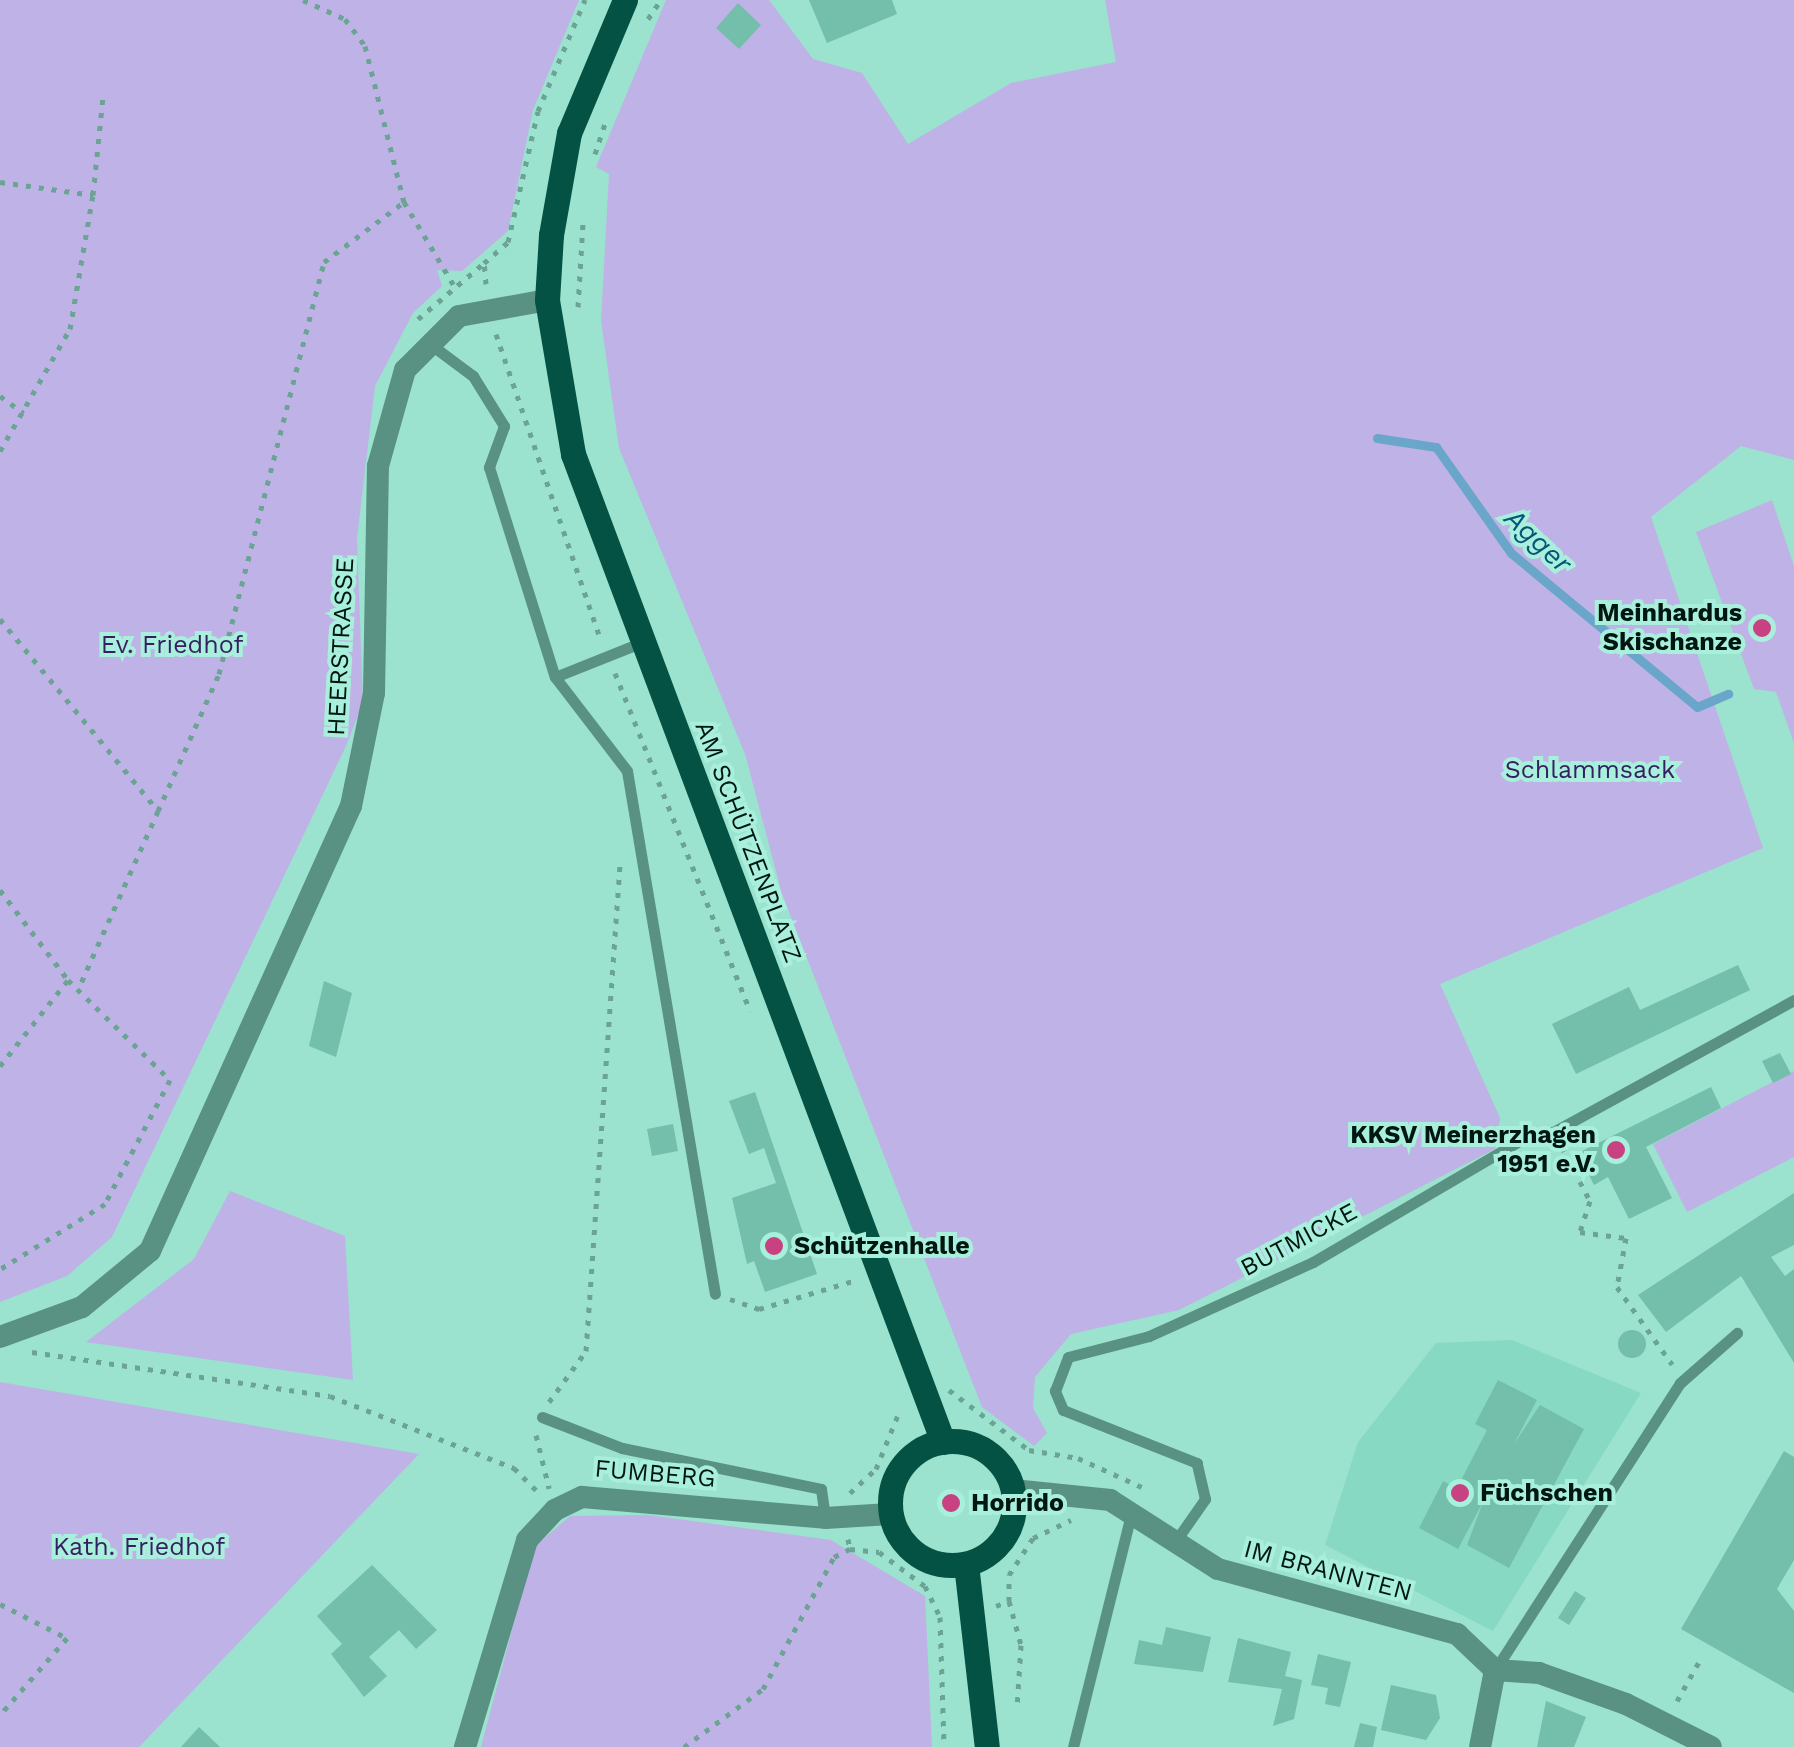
<!DOCTYPE html>
<meta charset="utf-8">
<style>
body{margin:0}
#map{position:relative;width:1794px;height:1747px;overflow:hidden;background:#9be2cf;font-family:"Work Sans",sans-serif}
div>[style]{position:absolute}
.built>*{inset:0;background:#88d9c4}
.green>*{inset:0;background:#bfb2e6}
.stream>*{height:9px;margin:-4.5px;padding:0 4.5px;transform-origin:4.5px;border-radius:4.5px;background:#6aa6c9}
.building>*{inset:0;background:#73bfab}
.round{border-radius:50%}
.path>*{height:5px;margin-top:-2.5px;transform-origin:0;background:repeating-linear-gradient(90deg,#6ba394 0 5px,transparent 0 13px)}
.lane>*{height:11px;margin:-5.5px;padding:0 5.5px;transform-origin:5.5px;border-radius:5.5px;background:#599182}
.street>*{height:22px;margin:-11px;padding:0 11px;transform-origin:11px;border-radius:11px;background:#599182}
.primary>*{height:25px;margin:-12.5px;padding:0 12.5px;transform-origin:12.5px;border-radius:12.5px;background:#045244}
.primary>.ring{margin:-12.5px;padding:0;box-sizing:content-box;background:none;border:25px solid #045244;border-radius:50%}
.dots>*{width:28px;height:28px;translate:-50% -50%;box-sizing:border-box;border:5px solid #a8efdc;border-radius:50%}
span{translate:-50% -50%;white-space:nowrap;text-align:center;line-height:1.15;-webkit-text-stroke:8px #a8efdc;paint-order:stroke}
.poi-label{font-size:25px;color:#001711;font-weight:700}
.right{translate:-100% -50%;text-align:right}
.left{translate:0 -50%;text-align:left}
.park-label{font-size:25px;color:#361f61}
.street-label{font-size:25px;color:#001711}
.water-label{font-size:28px;color:#065679;font-style:italic}
</style>
<div id="map">
<div class="built">
<i style="clip-path:polygon(1512px 1340px,1641px 1393px,1493px 1631px,1325px 1545px,1358px 1442px,1436px 1343px)"></i>
</div>
<div class="green">
<i style="clip-path:polygon(0 0,579px 0,533px 110px,508px 231px,462px 271px,437px 270px,442px 286px,413px 313px,375px 386px,357px 538px,363px 703px,346px 746px,112px 1237px,67px 1276px,0 1302px)"></i>
<i style="clip-path:polygon(666px 0,769px 0,813px 59px,862px 73px,908px 144px,1011px 83px,1116px 62px,1105px 0,1794px 0,1794px 460px,1741px 446px,1651px 517px,1763px 848px,1440px 984px,1500px 1118px,1495px 1149px,1179px 1310px,1071px 1334px,1035px 1377px,1033px 1408px,1047px 1433px,1034px 1446px,982px 1407px,782px 894px,745px 754px,619px 448px,601px 321px,609px 174px,596px 167px)"></i>
<i style="clip-path:polygon(1772px 500px,1794px 566px,1794px 743px,1776px 692px,1754px 689px,1696px 532px)"></i>
<i style="clip-path:polygon(1794px 1071px,1794px 1157px,1687px 1212px,1653px 1144px)"></i>
<i style="clip-path:polygon(230px 1191px,345px 1236px,353px 1380px,86px 1342px,194px 1259px)"></i>
<i style="clip-path:polygon(0 1382px,419px 1454px,139px 1747px,0 1747px)"></i>
<i style="clip-path:polygon(648px 1515px,831px 1540px,925px 1596px,932px 1747px,481px 1747px,534px 1547px,570px 1516px)"></i>
</div>
<div class="stream">
<i style="left:1377px;top:438px;width:60px;rotate:8.7deg"></i>
<i style="left:1436px;top:447px;width:130px;rotate:54.7deg"></i>
<i style="left:1511px;top:553px;width:241px;rotate:39.6deg"></i>
<i style="left:1697px;top:707px;width:34px;rotate:-23deg"></i>
</div>
<div class="building">
<i style="clip-path:polygon(809px 0,892px 0,897px 14px,827px 43px)"></i>
<i style="clip-path:polygon(738px 3px,761px 25px,739px 49px,716px 28px)"></i>
<i style="clip-path:polygon(1738px 965px,1750px 990px,1576px 1074px,1552px 1024px,1629px 987px,1640px 1010px)"></i>
<i style="clip-path:polygon(324px 981px,352px 993px,336px 1057px,309px 1046px)"></i>
<i style="clip-path:polygon(1780px 1053px,1791px 1074px,1773px 1083px,1762px 1061px)"></i>
<i style="clip-path:polygon(1711px 1087px,1721px 1108px,1646px 1147px,1672px 1198px,1629px 1219px,1608px 1177px,1594px 1185px,1578px 1153px)"></i>
<i style="clip-path:polygon(755px 1092px,817px 1274px,765px 1292px,754px 1261px,747px 1264px,732px 1198px,776px 1183px,764px 1148px,749px 1154px,729px 1101px)"></i>
<i style="clip-path:polygon(673px 1124px,678px 1151px,652px 1156px,647px 1129px)"></i>
<i style="clip-path:polygon(1794px 1193px,1794px 1245px,1771px 1257px,1785px 1276px,1794px 1269px,1794px 1363px,1741px 1276px,1666px 1332px,1638px 1295px)"></i>
<i class="round" style="left:1618px;top:1330px;width:28px;height:28px"></i>
<i style="clip-path:polygon(1498px 1380px,1537px 1400px,1514px 1444px,1540px 1405px,1584px 1429px,1509px 1568px,1467px 1545px,1483px 1502px,1458px 1549px,1419px 1528px,1443px 1481px,1457px 1488px,1487px 1430px,1475px 1424px)"></i>
<i style="clip-path:polygon(1784px 1451px,1794px 1457px,1794px 1560px,1777px 1589px,1794px 1611px,1794px 1693px,1681px 1629px)"></i>
<i style="clip-path:polygon(372px 1565px,437px 1630px,416px 1649px,399px 1630px,369px 1657px,387px 1676px,364px 1697px,331px 1654px,342px 1644px,317px 1616px)"></i>
<i style="clip-path:polygon(1575px 1591px,1586px 1598px,1569px 1625px,1558px 1618px)"></i>
<i style="clip-path:polygon(1166px 1627px,1211px 1637px,1203px 1672px,1134px 1664px,1139px 1640px,1162px 1645px)"></i>
<i style="clip-path:polygon(1238px 1638px,1291px 1652px,1285px 1676px,1302px 1680px,1294px 1719px,1273px 1726px,1282px 1689px,1228px 1682px)"></i>
<i style="clip-path:polygon(1318px 1654px,1351px 1662px,1340px 1707px,1325px 1704px,1328px 1688px,1311px 1685px)"></i>
<i style="clip-path:polygon(1391px 1685px,1436px 1695px,1440px 1718px,1426px 1740px,1381px 1730px)"></i>
<i style="clip-path:polygon(1546px 1701px,1586px 1717px,1574px 1747px,1537px 1747px)"></i>
<i style="clip-path:polygon(1360px 1723px,1377px 1727px,1373px 1747px,1354px 1747px)"></i>
<i style="clip-path:polygon(199px 1727px,220px 1747px,181px 1747px)"></i>
</div>
<div class="path">
<i style="left:303px;top:0;width:46px;rotate:24.3deg"></i>
<i style="left:345px;top:19px;width:34px;rotate:53deg"></i>
<i style="left:365px;top:46px;width:161px;rotate:76deg"></i>
<i style="left:648px;top:19px;width:23px;rotate:-56deg"></i>
<i style="left:595px;top:154px;width:35px;rotate:-72deg"></i>
<i style="left:0;top:182px;width:94px;rotate:8deg"></i>
<i style="left:93px;top:195px;width:100px;rotate:-84.2deg"></i>
<i style="left:486px;top:284px;width:21px;rotate:-95deg"></i>
<i style="left:484px;top:263px;width:32px;rotate:-41deg"></i>
<i style="left:508px;top:242px;width:134px;rotate:-77.1deg"></i>
<i style="left:538px;top:111px;width:121px;rotate:-67.1deg"></i>
<i style="left:578px;top:307px;width:83px;rotate:-86.6deg"></i>
<i style="left:418px;top:319px;width:87px;rotate:-40.3deg"></i>
<i style="left:496px;top:334px;width:324px;rotate:71.1deg"></i>
<i style="left:0;top:396px;width:29px;rotate:36deg"></i>
<i style="left:0;top:451px;width:141px;rotate:-60.2deg"></i>
<i style="left:70px;top:329px;width:136px;rotate:-80.3deg"></i>
<i style="left:0;top:619px;width:249px;rotate:50.5deg"></i>
<i style="left:158px;top:811px;width:191px;rotate:114.1deg"></i>
<i style="left:615px;top:673px;width:364px;rotate:68.2deg"></i>
<i style="left:158px;top:811px;width:150px;rotate:-66deg"></i>
<i style="left:219px;top:674px;width:425px;rotate:-75.7deg"></i>
<i style="left:324px;top:262px;width:100px;rotate:-36.9deg"></i>
<i style="left:404px;top:202px;width:96px;rotate:59.1deg"></i>
<i style="left:0;top:890px;width:113px;rotate:52.9deg"></i>
<i style="left:68px;top:980px;width:143px;rotate:44.4deg"></i>
<i style="left:170px;top:1080px;width:140px;rotate:117.7deg"></i>
<i style="left:105px;top:1204px;width:123px;rotate:148.2deg"></i>
<i style="left:0;top:1066px;width:110px;rotate:-51.7deg"></i>
<i style="left:1562px;top:1147px;width:61px;rotate:62.6deg"></i>
<i style="left:1590px;top:1201px;width:33px;rotate:108deg"></i>
<i style="left:1580px;top:1232px;width:46px;rotate:7.4deg"></i>
<i style="left:1626px;top:1238px;width:50px;rotate:100.4deg"></i>
<i style="left:1617px;top:1287px;width:95px;rotate:54.5deg"></i>
<i style="left:730px;top:1299px;width:31px;rotate:19deg"></i>
<i style="left:759px;top:1309px;width:101px;rotate:-16.6deg"></i>
<i style="left:32px;top:1352px;width:301px;rotate:8.4deg"></i>
<i style="left:330px;top:1396px;width:198px;rotate:21.4deg"></i>
<i style="left:514px;top:1468px;width:35px;rotate:45deg"></i>
<i style="left:949px;top:1390px;width:100px;rotate:36.9deg"></i>
<i style="left:1029px;top:1450px;width:50px;rotate:9.3deg"></i>
<i style="left:1078px;top:1458px;width:70px;rotate:24.4deg"></i>
<i style="left:549px;top:1402px;width:63px;rotate:-54deg"></i>
<i style="left:586px;top:1351px;width:490px;rotate:-86deg"></i>
<i style="left:536px;top:1435px;width:55px;rotate:76.2deg"></i>
<i style="left:850px;top:1493px;width:35px;rotate:-43deg"></i>
<i style="left:876px;top:1469px;width:64px;rotate:-67.9deg"></i>
<i style="left:848px;top:1539px;width:10px;rotate:79deg"></i>
<i style="left:850px;top:1549px;width:29px;rotate:6deg"></i>
<i style="left:879px;top:1552px;width:57px;rotate:36.5deg"></i>
<i style="left:925px;top:1586px;width:34px;rotate:64deg"></i>
<i style="left:940px;top:1617px;width:130px;rotate:88.2deg"></i>
<i style="left:1009px;top:1601px;width:46px;rotate:74.7deg"></i>
<i style="left:1021px;top:1645px;width:63px;rotate:93.6deg"></i>
<i style="left:0;top:1604px;width:75px;rotate:26.9deg"></i>
<i style="left:67px;top:1638px;width:102px;rotate:131deg"></i>
<i style="left:996px;top:1606px;width:14px;rotate:-21deg"></i>
<i style="left:1009px;top:1601px;width:26px;rotate:-90deg"></i>
<i style="left:1009px;top:1575px;width:44px;rotate:-57deg"></i>
<i style="left:1033px;top:1538px;width:42px;rotate:-25.3deg"></i>
<i style="left:1677px;top:1701px;width:47px;rotate:-60.7deg"></i>
<i style="left:684px;top:1747px;width:98px;rotate:-36.3deg"></i>
<i style="left:763px;top:1689px;width:150px;rotate:-61.7deg"></i>
<i style="left:834px;top:1557px;width:18px;rotate:-27deg"></i>
</div>
<div class="lane">
<i style="left:430px;top:344px;width:54px;rotate:36.7deg"></i>
<i style="left:473px;top:376px;width:59px;rotate:58.2deg"></i>
<i style="left:504px;top:426px;width:44px;rotate:110.1deg"></i>
<i style="left:489px;top:467px;width:220px;rotate:72.6deg"></i>
<i style="left:555px;top:677px;width:118px;rotate:52.5deg"></i>
<i style="left:627px;top:771px;width:530px;rotate:80.45deg"></i>
<i style="left:555px;top:677px;width:92px;rotate:-21.8deg"></i>
<i style="left:542px;top:1417px;width:86px;rotate:21.2deg"></i>
<i style="left:622px;top:1448px;width:203px;rotate:11.6deg"></i>
<i style="left:821px;top:1489px;width:29px;rotate:82deg"></i>
<i style="left:1177px;top:1539px;width:49px;rotate:-55deg"></i>
<i style="left:1205px;top:1499px;width:37px;rotate:-103deg"></i>
<i style="left:1197px;top:1463px;width:144px;rotate:-158.4deg"></i>
<i style="left:1063px;top:1410px;width:21px;rotate:-113deg"></i>
<i style="left:1055px;top:1391px;width:36px;rotate:-69deg"></i>
<i style="left:1068px;top:1357px;width:84px;rotate:-14.5deg"></i>
<i style="left:1149px;top:1336px;width:180px;rotate:-24.3deg"></i>
<i style="left:1313px;top:1262px;width:239px;rotate:-30.4deg"></i>
<i style="left:1519px;top:1141px;width:35px;rotate:-15deg"></i>
<i style="left:1553px;top:1132px;width:275px;rotate:-28.7deg"></i>
<i style="left:1495px;top:1670px;width:341px;rotate:-57.2deg"></i>
<i style="left:1680px;top:1383px;width:76px;rotate:-41.3deg"></i>
<i style="left:1073px;top:1747px;width:244px;rotate:-76deg"></i>
</div>
<div class="street">
<i style="left:0;top:1337px;width:87px;rotate:-20.1deg"></i>
<i style="left:82px;top:1307px;width:88px;rotate:-39.5deg"></i>
<i style="left:150px;top:1251px;width:488px;rotate:-65.7deg"></i>
<i style="left:351px;top:806px;width:115px;rotate:-78.5deg"></i>
<i style="left:374px;top:693px;width:227px;rotate:-89deg"></i>
<i style="left:378px;top:466px;width:100px;rotate:-74.3deg"></i>
<i style="left:405px;top:370px;width:76px;rotate:-45deg"></i>
<i style="left:459px;top:316px;width:89px;rotate:-10.3deg"></i>
<i style="left:1012px;top:1490px;width:99px;rotate:5.8deg"></i>
<i style="left:1110px;top:1500px;width:128px;rotate:32.6deg"></i>
<i style="left:1218px;top:1569px;width:248px;rotate:15.2deg"></i>
<i style="left:1457px;top:1634px;width:52px;rotate:43.5deg"></i>
<i style="left:1495px;top:1670px;width:78px;rotate:101deg"></i>
<i style="left:1495px;top:1670px;width:44px;rotate:3.9deg"></i>
<i style="left:1539px;top:1673px;width:92px;rotate:19.6deg"></i>
<i style="left:1626px;top:1704px;width:95px;rotate:26.8deg"></i>
<i style="left:465px;top:1747px;width:216px;rotate:-73.3deg"></i>
<i style="left:527px;top:1540px;width:41px;rotate:-47deg"></i>
<i style="left:555px;top:1510px;width:30px;rotate:-26deg"></i>
<i style="left:582px;top:1497px;width:244px;rotate:4.9deg"></i>
<i style="left:825px;top:1518px;width:65px;rotate:-3.5deg"></i>
</div>
<div class="primary">
<i style="left:625px;top:0;width:144px;rotate:112.8deg"></i>
<i style="left:569px;top:133px;width:104px;rotate:100deg"></i>
<i style="left:551px;top:235px;width:65px;rotate:93.5deg"></i>
<i style="left:547px;top:300px;width:156px;rotate:80.4deg"></i>
<i style="left:573px;top:454px;width:1055px;rotate:69.47deg"></i>
<i class="ring" style="left:890px;top:1441px;width:99px;height:99px"></i>
<i style="left:966px;top:1564px;width:184px;rotate:83.5deg"></i>
</div>
<div class="dots">
<i style="left:1762px;top:628px;background:#c84180"></i>
<i style="left:1616px;top:1150px;background:#c84180"></i>
<i style="left:774px;top:1246px;background:#c84180"></i>
<i style="left:1460px;top:1493px;background:#c84180"></i>
<i style="left:951px;top:1503px;background:#c84180"></i>
</div>
<div class="poi-label">
<span class="right" style="left:1742px;top:628px">Meinhardus<br>Skischanze</span>
<span class="right" style="left:1596px;top:1150px">KKSV Meinerzhagen<br>1951 e.V.</span>
<span class="left" style="left:794px;top:1246px">Schützenhalle</span>
<span class="left" style="left:1480px;top:1493px">Füchschen</span>
<span class="left" style="left:971px;top:1503px">Horrido</span>
</div>
<div class="park-label">
<span style="left:172px;top:645px">Ev. Friedhof</span>
<span style="left:1590px;top:770px">Schlammsack</span>
<span style="left:139px;top:1547px">Kath. Friedhof</span>
</div>
<div class="street-label">
<span style="left:341px;top:647px;rotate:-87deg">HEERSTRASSE</span>
<span style="left:748px;top:842px;rotate:69deg">AM SCHÜTZENPLATZ</span>
<span style="left:1299px;top:1240px;rotate:-28deg">BUTMICKE</span>
<span style="left:655px;top:1474px;rotate:5deg">FUMBERG</span>
<span style="left:1328px;top:1571px;rotate:15deg">IM BRANNTEN</span>
</div>
<div class="water-label">
<span style="left:1538px;top:541px;rotate:43deg">Agger</span>
</div>
</div>
